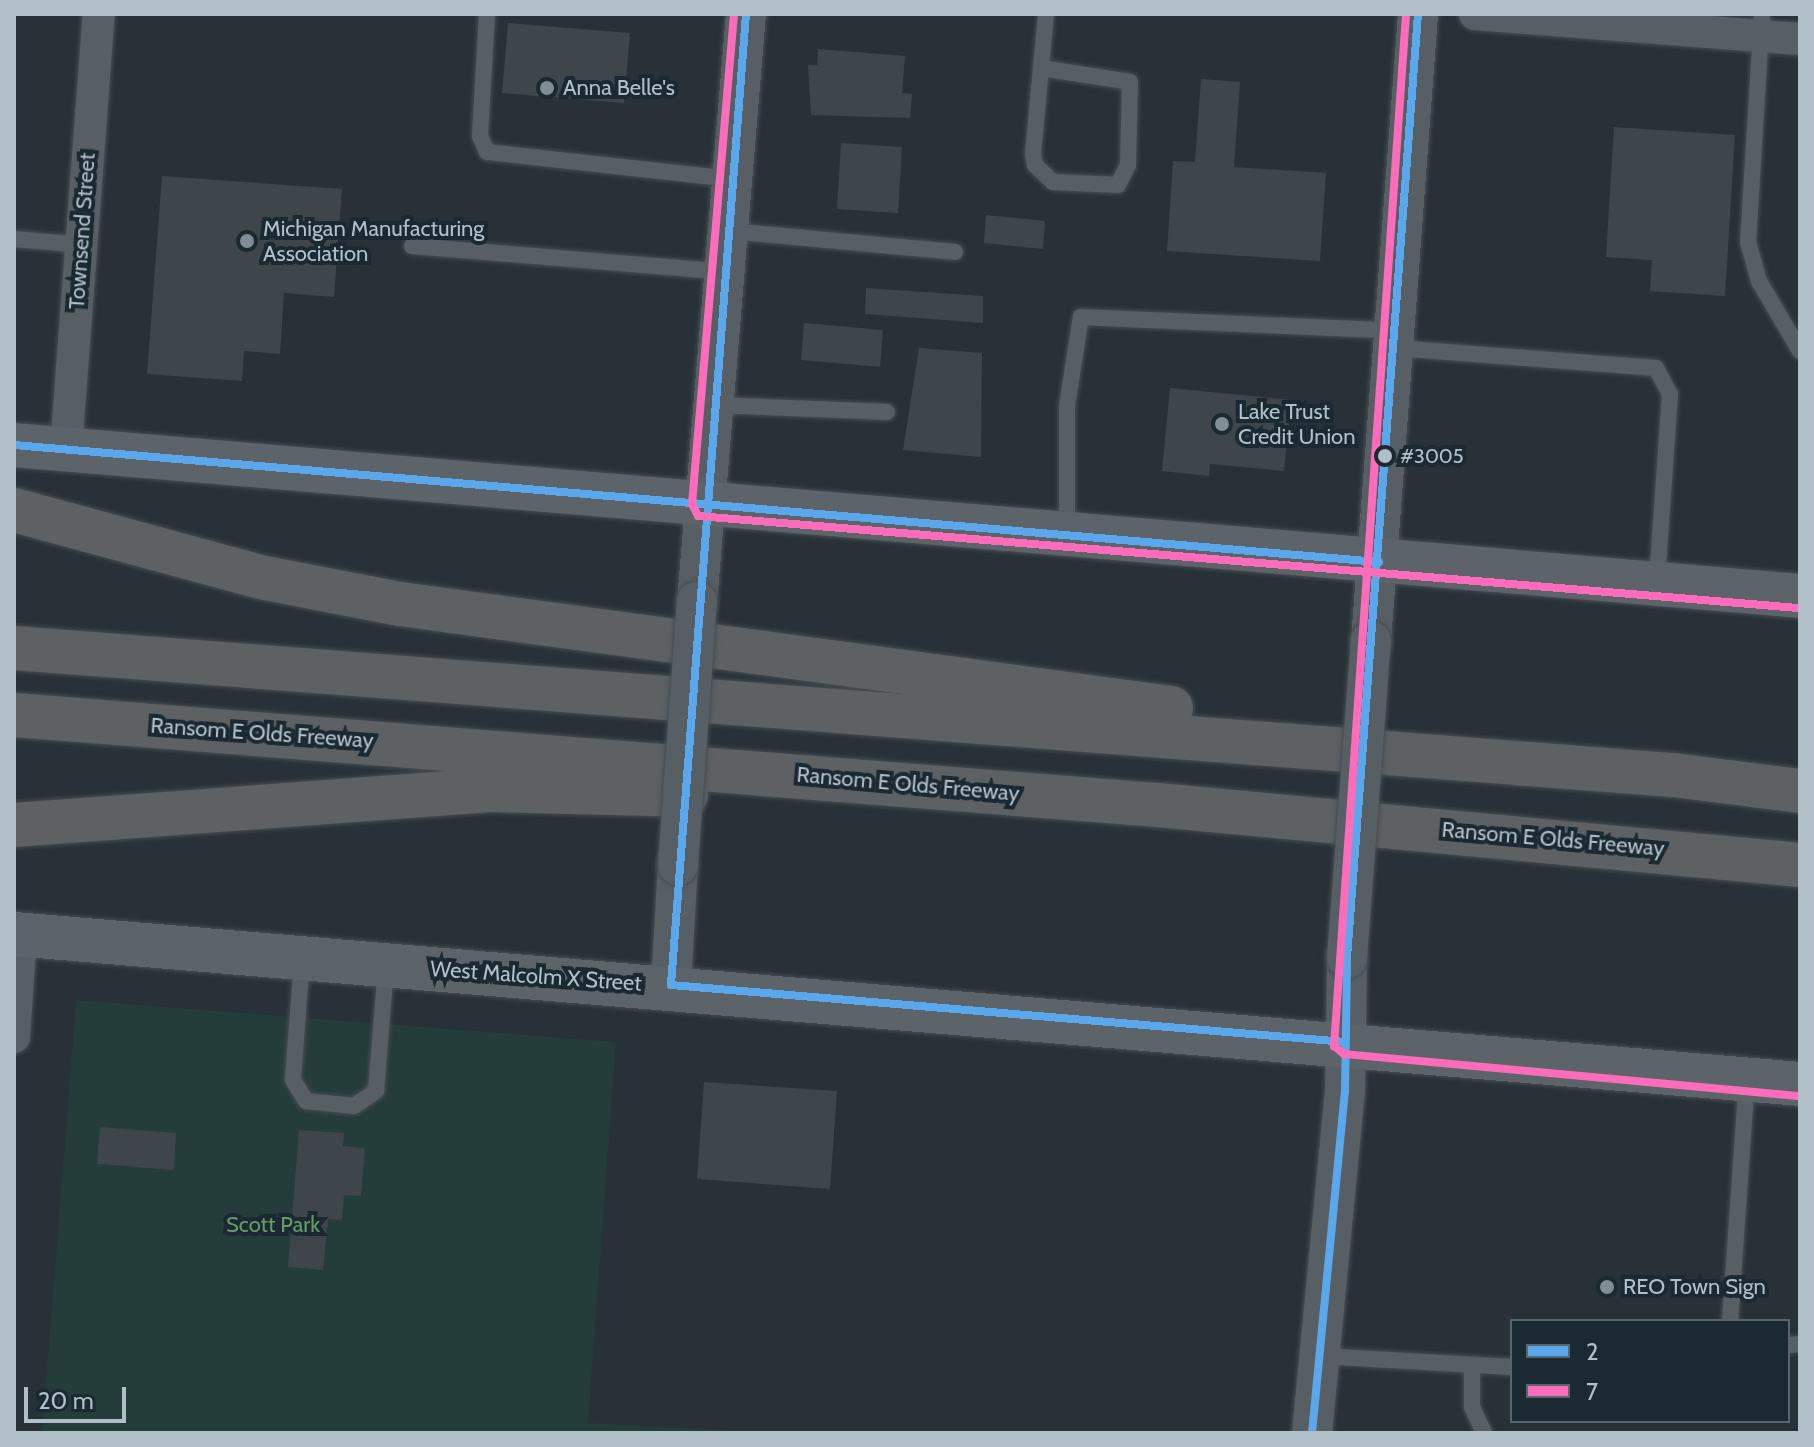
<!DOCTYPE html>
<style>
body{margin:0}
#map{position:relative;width:1814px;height:1447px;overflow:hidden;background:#273137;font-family:Cabin,sans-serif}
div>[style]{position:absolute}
.green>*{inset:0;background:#243c3a}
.building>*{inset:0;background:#3e464b}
.roads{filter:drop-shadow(0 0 2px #464d51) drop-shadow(0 0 2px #464d51)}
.service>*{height:16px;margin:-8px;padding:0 8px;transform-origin:8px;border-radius:8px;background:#585f64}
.minor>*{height:32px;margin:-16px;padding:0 16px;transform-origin:16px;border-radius:16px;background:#585f64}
.tertiary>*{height:40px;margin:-20px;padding:0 20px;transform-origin:20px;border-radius:20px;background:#585f64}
.secondary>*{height:44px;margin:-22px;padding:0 22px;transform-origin:22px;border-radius:22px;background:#5c646a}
.motorway>*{height:44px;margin:-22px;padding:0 22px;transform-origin:22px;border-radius:22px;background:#5d6164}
.bridges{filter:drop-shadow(0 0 2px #464d51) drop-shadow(0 0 2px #464d51)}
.tertiary-bridge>*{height:40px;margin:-20px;padding:0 20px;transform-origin:20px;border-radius:20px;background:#585f64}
.bus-1>*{height:8px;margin:-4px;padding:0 4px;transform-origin:4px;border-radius:4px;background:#5aa8eb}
.bus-2>*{height:8px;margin:-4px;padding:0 4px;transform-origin:4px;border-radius:4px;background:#fb6dba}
.dots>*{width:22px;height:22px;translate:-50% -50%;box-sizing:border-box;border:4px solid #1b2932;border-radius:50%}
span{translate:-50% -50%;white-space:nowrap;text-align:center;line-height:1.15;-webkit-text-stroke:8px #1b2932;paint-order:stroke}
.bus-label{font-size:20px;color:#b1bfc8}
.left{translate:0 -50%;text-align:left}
.poi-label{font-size:22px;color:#b1bfc8}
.street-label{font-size:22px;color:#b1bfc8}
.park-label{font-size:22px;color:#669b67}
.frame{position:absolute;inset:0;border:16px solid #b1bfc8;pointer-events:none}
.legend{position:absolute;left:1510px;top:1319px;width:280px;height:104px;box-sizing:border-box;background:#1b2932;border:2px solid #57656e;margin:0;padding:10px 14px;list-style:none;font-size:24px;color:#b1bfc8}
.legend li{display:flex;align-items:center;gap:16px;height:40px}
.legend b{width:40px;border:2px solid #57656e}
.scale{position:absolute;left:24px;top:1387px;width:102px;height:36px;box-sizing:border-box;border:4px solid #b1bfc8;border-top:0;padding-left:10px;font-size:24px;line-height:28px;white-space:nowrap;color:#b1bfc8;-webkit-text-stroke:6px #1b2932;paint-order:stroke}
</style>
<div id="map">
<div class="green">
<i style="clip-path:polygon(76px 1000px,616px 1042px,588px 1423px,773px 1433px,42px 1433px)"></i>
</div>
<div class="building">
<i style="clip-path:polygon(508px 23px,630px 33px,624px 103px,502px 93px)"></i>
<i style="clip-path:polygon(818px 49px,905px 56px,902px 93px,912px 94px,910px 118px,811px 115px,808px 65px,817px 65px)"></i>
<i style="clip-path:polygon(1201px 79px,1240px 82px,1234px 167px,1326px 173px,1320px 261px,1167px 251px,1173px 161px,1195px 162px)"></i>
<i style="clip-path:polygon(1614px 127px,1735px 135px,1725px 296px,1650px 291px,1652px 260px,1606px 257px)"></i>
<i style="clip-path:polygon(841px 143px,902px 147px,898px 213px,837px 209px)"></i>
<i style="clip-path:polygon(162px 176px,342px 189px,334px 297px,284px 293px,280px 354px,244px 351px,242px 381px,147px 374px)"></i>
<i style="clip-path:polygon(986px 215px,1045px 221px,1043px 249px,984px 243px)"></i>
<i style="clip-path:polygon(866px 288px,983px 296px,983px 323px,865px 314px)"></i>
<i style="clip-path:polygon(804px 323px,883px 330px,880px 367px,801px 360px)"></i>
<i style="clip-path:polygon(919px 348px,982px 353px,981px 457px,903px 450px)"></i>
<i style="clip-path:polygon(1170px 388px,1291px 400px,1284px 471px,1210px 464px,1209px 476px,1162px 471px)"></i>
<i style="clip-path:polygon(704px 1082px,837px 1091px,830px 1189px,697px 1179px)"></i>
<i style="clip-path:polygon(100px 1127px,176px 1133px,174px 1170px,97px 1164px)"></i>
<i style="clip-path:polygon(299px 1130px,344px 1133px,343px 1146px,365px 1148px,361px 1196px,344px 1195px,342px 1220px,328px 1219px,323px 1270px,288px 1267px)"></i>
</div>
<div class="roads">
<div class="service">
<i style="left:487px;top:14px;width:122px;rotate:93.3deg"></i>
<i style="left:480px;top:136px;width:17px;rotate:66deg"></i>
<i style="left:487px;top:152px;width:246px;rotate:6.3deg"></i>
<i style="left:1762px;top:14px;width:228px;rotate:93.5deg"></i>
<i style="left:1748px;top:242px;width:41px;rotate:74.2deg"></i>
<i style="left:1759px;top:281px;width:81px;rotate:59.6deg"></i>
<i style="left:1041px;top:68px;width:90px;rotate:8.9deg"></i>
<i style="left:1130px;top:82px;width:83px;rotate:91.4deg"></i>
<i style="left:1128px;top:165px;width:22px;rotate:117deg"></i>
<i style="left:1118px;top:185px;width:65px;rotate:-177.4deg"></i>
<i style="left:1053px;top:182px;width:25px;rotate:-137deg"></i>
<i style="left:1035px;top:165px;width:11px;rotate:-100deg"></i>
<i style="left:1033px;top:154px;width:141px;rotate:-84.7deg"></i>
<i style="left:730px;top:231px;width:226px;rotate:5.3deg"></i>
<i style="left:14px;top:239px;width:68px;rotate:5deg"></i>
<i style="left:412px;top:246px;width:314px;rotate:4.7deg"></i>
<i style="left:1395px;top:348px;width:262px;rotate:4.4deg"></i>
<i style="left:1656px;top:368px;width:30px;rotate:62deg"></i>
<i style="left:1670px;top:394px;width:187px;rotate:94deg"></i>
<i style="left:716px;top:405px;width:171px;rotate:2.3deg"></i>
<i style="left:1067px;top:533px;width:127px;rotate:-90deg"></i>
<i style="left:1067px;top:406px;width:90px;rotate:-81.1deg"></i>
<i style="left:1081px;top:317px;width:315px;rotate:2.5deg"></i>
<i style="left:302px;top:959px;width:121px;rotate:94.3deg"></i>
<i style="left:293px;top:1080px;width:25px;rotate:58deg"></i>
<i style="left:306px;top:1101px;width:48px;rotate:5.9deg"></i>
<i style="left:354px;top:1106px;width:27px;rotate:-34deg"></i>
<i style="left:376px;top:1091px;width:124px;rotate:-85.4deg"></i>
<i style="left:1730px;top:1321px;width:242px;rotate:-86deg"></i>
<i style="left:1788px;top:1345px;width:12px;rotate:-5deg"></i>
<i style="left:1320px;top:1356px;width:192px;rotate:3.3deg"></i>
<i style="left:1472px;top:1365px;width:42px;rotate:90deg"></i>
<i style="left:1472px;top:1407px;width:29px;rotate:65deg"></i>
</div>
<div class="minor">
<i style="left:1475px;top:14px;width:326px;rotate:4.4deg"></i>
<i style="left:66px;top:449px;width:436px;rotate:-85.7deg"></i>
<i style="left:14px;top:1037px;width:102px;rotate:-86.1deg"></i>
</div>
<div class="tertiary">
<i style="left:697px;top:602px;width:590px;rotate:-85.24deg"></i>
<i style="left:1371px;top:641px;width:629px;rotate:-85.71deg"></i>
<i style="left:671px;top:985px;width:120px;rotate:-86.7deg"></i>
<i style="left:1312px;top:1433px;width:344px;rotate:-84.5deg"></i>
<i style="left:1345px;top:1091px;width:133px;rotate:-89.1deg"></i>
</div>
<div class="secondary">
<i style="left:14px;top:445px;width:1792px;rotate:4.83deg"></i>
<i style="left:14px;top:934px;width:1792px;rotate:4.8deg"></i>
</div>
<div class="motorway">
<i style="left:14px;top:510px;width:255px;rotate:15.2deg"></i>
<i style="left:260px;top:577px;width:143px;rotate:10.9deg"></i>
<i style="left:400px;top:604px;width:778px;rotate:7.68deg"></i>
<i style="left:14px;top:648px;width:1664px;rotate:4.38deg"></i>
<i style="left:1673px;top:775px;width:128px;rotate:7.2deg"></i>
<i style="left:14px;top:715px;width:1148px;rotate:4.5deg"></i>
<i style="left:1158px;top:805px;width:645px;rotate:5.34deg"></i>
<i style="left:14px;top:825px;width:474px;rotate:-4.2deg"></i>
<i style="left:487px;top:790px;width:199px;rotate:1.4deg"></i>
</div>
</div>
<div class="bridges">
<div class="tertiary-bridge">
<i style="left:678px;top:865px;width:264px;rotate:-85.9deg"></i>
<i style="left:1347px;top:958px;width:318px;rotate:-85.7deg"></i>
</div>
</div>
<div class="bus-1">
<i style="left:746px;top:14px;width:974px;rotate:94.42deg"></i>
<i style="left:671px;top:985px;width:676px;rotate:4.83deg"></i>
<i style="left:14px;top:445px;width:1370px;rotate:4.9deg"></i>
<i style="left:1312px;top:1433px;width:344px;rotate:-84.5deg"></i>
<i style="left:1345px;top:1091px;width:133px;rotate:-89.1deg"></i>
<i style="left:1347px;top:958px;width:947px;rotate:-85.7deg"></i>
</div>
<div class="bus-2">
<i style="left:734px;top:14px;width:492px;rotate:94.9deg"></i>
<i style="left:692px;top:504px;width:13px;rotate:63deg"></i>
<i style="left:698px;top:516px;width:1105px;rotate:4.78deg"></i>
<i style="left:1406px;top:14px;width:1035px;rotate:93.99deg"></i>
<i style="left:1334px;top:1046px;width:13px;rotate:39deg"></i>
<i style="left:1344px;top:1054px;width:457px;rotate:5.3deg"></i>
</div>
<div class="dots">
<i style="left:547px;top:88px;background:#818d95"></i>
<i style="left:247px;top:241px;background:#818d95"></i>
<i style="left:1222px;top:424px;background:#818d95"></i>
<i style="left:1385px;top:456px;background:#b1bfc8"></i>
<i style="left:1607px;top:1287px;background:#818d95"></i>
</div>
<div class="bus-label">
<span class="left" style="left:1400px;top:456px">#3005</span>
</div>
<div class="poi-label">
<span class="left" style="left:563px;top:88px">Anna Belle's</span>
<span class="left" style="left:263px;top:241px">Michigan Manufacturing<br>Association</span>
<span class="left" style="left:1238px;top:424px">Lake Trust<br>Credit Union</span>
<span class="left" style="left:1623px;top:1287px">REO Town Sign</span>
</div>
<div class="street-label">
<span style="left:82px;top:231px;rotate:-86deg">Townsend Street</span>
<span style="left:262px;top:733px;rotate:4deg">Ransom E Olds Freeway</span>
<span style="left:908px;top:784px;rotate:5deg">Ransom E Olds Freeway</span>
<span style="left:1553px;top:839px;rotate:5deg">Ransom E Olds Freeway</span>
<span style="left:536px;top:976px;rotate:4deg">West Malcolm X Street</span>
</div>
<div class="park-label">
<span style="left:273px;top:1225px">Scott Park</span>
</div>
<div class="frame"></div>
<ul class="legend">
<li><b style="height:10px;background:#5aa8eb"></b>2</li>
<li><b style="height:10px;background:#fb6dba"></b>7</li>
</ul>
<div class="scale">20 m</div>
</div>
